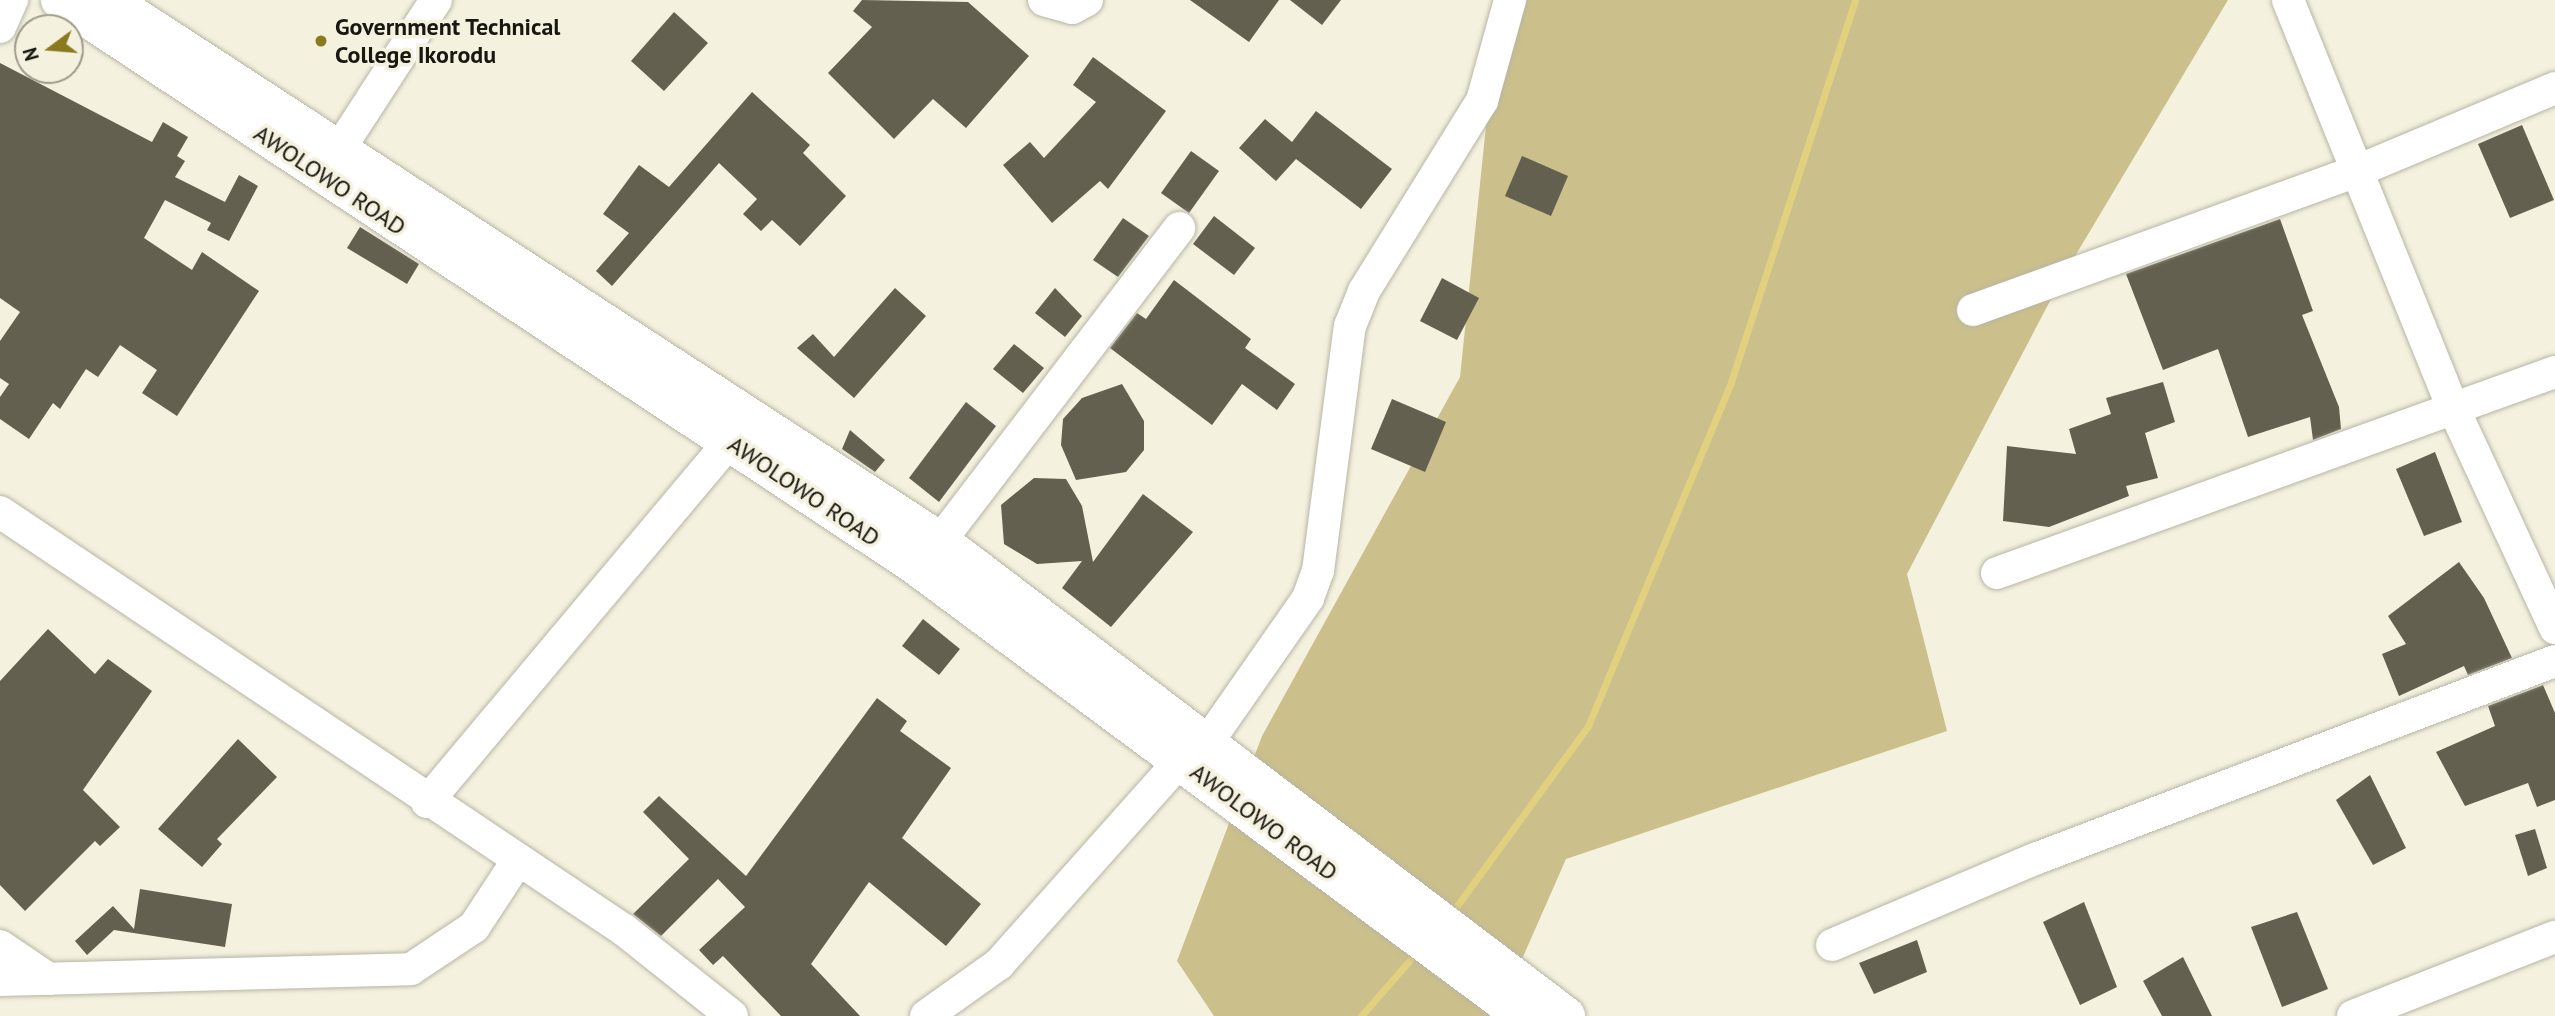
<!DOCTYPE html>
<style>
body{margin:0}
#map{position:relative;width:2555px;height:1016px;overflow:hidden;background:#f5f1df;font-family:"PT Sans",sans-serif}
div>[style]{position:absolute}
.green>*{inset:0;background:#cbc08b}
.stream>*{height:7px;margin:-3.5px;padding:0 3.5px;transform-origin:3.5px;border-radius:3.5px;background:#e1d07e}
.building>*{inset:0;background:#636050}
.roads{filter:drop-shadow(0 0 2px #b8b5a4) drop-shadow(0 0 2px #b8b5a4)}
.minor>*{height:32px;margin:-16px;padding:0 16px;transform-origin:16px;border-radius:16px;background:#fff}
.major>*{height:38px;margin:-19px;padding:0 19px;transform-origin:19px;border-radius:19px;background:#fff}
.dots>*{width:19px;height:19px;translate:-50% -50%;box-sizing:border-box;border:4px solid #f5f1df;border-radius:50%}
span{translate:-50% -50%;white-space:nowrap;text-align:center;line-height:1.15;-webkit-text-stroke:7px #f5f1df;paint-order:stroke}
.poi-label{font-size:24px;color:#181710;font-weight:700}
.left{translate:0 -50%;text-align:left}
.street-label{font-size:24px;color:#181710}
.north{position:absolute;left:14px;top:14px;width:70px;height:70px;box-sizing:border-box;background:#f5f1df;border:2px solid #9d9a8c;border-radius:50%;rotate:254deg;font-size:19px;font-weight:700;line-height:28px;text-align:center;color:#181710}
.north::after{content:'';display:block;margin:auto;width:24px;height:32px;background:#8a791e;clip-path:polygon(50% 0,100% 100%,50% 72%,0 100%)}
</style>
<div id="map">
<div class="green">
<i style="clip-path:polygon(1499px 0,2228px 0,2062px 278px,1907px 574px,1947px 731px,1566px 859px,1497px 1016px,1214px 1016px,1177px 961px,1262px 736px,1460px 377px)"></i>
</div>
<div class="stream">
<i style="left:1451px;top:914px;width:233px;rotate:-53.9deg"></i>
<i style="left:1588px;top:726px;width:373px;rotate:-67.4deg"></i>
<i style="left:1731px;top:382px;width:402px;rotate:-72deg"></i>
<i style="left:1361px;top:1016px;width:85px;rotate:-48.8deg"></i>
</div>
<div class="building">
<i style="clip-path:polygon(862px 0,968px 2px,1029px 56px,966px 128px,933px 99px,894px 139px,828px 73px,872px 27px,853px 11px)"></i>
<i style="clip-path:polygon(1190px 0,1279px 0,1249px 42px)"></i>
<i style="clip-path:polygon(1290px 0,1341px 0,1322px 25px)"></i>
<i style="clip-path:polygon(674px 12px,708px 43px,664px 91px,631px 61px)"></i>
<i style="clip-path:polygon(1093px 57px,1166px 111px,1108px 189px,1100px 181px,1052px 223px,1003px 165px,1030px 142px,1044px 158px,1096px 102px,1073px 85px)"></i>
<i style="clip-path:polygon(0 63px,152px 142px,163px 122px,188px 137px,177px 156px,185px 161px,175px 177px,225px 202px,239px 175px,258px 186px,229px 241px,207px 230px,211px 223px,165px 200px,144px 238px,192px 270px,202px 252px,259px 291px,177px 416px,142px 393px,157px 370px,120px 345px,98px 377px,86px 369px,60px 409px,53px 403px,29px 439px,0 419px,0 397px,9px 384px,0 378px,0 341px,20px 312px,0 298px)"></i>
<i style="clip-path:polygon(752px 92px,810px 145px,803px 153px,846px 196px,800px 246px,772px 220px,761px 231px,743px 214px,757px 199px,719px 163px,612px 286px,596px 271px,629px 233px,603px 214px,639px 165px,669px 187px)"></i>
<i style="clip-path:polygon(1316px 111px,1392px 169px,1361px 209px,1296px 159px,1276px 181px,1239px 148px,1265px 119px,1292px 142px)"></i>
<i style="clip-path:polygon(2522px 125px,2554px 200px,2510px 218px,2478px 144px)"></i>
<i style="clip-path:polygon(1191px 151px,1219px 171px,1189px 213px,1161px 193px)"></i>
<i style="clip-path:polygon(1522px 156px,1568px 176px,1551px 216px,1505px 196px)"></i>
<i style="clip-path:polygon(1214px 216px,1255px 248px,1234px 275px,1193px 244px)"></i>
<i style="clip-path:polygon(1123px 218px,1149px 236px,1118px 277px,1093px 260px)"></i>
<i style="clip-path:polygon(2280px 219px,2313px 311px,2302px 315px,2339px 407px,2341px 429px,2313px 440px,2310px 417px,2248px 437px,2218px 349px,2163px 370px,2126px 274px)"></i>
<i style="clip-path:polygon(360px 227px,419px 264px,407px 284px,347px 248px)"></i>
<i style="clip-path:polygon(1442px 278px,1479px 298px,1457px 340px,1420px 321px)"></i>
<i style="clip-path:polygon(1174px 280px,1251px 339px,1245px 348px,1295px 384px,1277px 410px,1242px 384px,1212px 425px,1110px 348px,1137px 313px,1146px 319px)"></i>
<i style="clip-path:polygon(895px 288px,926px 316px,854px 398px,797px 348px,813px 334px,834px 357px)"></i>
<i style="clip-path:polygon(1055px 288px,1082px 316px,1065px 337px,1035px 313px)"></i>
<i style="clip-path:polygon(1014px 344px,1044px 368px,1023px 393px,993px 369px)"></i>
<i style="clip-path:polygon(2163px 382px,2175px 422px,2145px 433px,2158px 478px,2126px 486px,2129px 496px,2049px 527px,2003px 521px,2007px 446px,2076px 454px,2069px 429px,2111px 414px,2106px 398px)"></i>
<i style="clip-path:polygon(1122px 384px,1144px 421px,1144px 450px,1126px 472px,1076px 480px,1061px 445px,1063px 419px,1082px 398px)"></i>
<i style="clip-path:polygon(1392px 399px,1446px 422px,1425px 472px,1371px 449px)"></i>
<i style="clip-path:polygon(966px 402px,996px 426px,939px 502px,909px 478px)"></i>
<i style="clip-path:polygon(850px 430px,885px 460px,875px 472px,842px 449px)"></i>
<i style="clip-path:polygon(2435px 452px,2462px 522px,2424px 536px,2396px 469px)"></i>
<i style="clip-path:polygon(1034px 478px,1066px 479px,1082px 506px,1093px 562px,1143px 494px,1193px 532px,1111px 627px,1062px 588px,1082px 561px,1037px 564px,1004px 544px,1001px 505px)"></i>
<i style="clip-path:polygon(2459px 562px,2484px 598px,2512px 658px,2468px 675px,2464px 666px,2399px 696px,2382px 654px,2406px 644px,2388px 616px)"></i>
<i style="clip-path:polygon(923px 619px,960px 649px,939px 675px,902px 646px)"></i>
<i style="clip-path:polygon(48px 629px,95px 674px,108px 659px,152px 691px,83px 790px,120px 827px,100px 846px,95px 841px,25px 911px,0 885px,0 681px)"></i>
<i style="clip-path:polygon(2543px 685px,2555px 713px,2555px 800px,2537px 807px,2528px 783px,2465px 806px,2436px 752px,2495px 726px,2488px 706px)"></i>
<i style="clip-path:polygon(877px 698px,907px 721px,900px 731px,951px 768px,902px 838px,981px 904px,946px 946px,869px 882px,811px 964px,860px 1016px,781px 1016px,723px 956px,713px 965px,699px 950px,745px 907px,718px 879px,661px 936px,633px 914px,689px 859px,643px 812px,659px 796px,746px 876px)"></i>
<i style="clip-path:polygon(238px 739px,277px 777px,217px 839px,222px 844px,202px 867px,158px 829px)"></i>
<i style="clip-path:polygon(2370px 775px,2406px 848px,2373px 865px,2336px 800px)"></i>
<i style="clip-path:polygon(2535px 829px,2547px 868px,2528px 876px,2515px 835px)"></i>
<i style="clip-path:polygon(140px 889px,232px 904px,225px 947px,114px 930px,87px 955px,75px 941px,113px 906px,134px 929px)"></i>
<i style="clip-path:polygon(2084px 902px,2117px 987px,2080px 1005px,2043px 922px)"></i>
<i style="clip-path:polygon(2297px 912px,2328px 989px,2282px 1007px,2251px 927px)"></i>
<i style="clip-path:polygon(1917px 940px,1927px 972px,1874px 994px,1859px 963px)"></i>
<i style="clip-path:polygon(2183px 957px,2212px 1016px,2162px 1016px,2143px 981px)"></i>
</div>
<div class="roads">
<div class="minor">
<i style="left:1044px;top:0;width:29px;rotate:16deg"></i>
<i style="left:1072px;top:8px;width:17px;rotate:-28deg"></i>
<i style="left:2288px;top:0;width:437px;rotate:68deg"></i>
<i style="left:2452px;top:405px;width:246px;rotate:65.2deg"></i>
<i style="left:0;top:27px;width:30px;rotate:-66deg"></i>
<i style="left:338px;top:151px;width:180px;rotate:-57deg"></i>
<i style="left:1973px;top:310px;width:408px;rotate:-19.9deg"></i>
<i style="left:2357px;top:171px;width:215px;rotate:-22.7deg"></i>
<i style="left:0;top:512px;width:751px;rotate:33.82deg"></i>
<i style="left:624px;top:930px;width:138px;rotate:38.5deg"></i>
<i style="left:940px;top:541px;width:394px;rotate:-52.6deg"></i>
<i style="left:1997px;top:573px;width:593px;rotate:-19.81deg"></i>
<i style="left:1207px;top:743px;width:177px;rotate:-55.1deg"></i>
<i style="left:1308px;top:598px;width:29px;rotate:-70deg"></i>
<i style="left:1318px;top:571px;width:247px;rotate:-82.6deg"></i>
<i style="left:1350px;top:326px;width:38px;rotate:-68deg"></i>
<i style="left:1364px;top:291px;width:224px;rotate:-58.2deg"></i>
<i style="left:1482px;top:101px;width:105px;rotate:-74.5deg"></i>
<i style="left:427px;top:802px;width:471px;rotate:-50deg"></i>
<i style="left:1832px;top:945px;width:220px;rotate:-23deg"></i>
<i style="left:2035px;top:859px;width:556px;rotate:-20.85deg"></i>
<i style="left:0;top:946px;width:59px;rotate:34deg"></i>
<i style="left:0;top:980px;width:411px;rotate:-1.5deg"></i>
<i style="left:411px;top:969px;width:76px;rotate:-33.7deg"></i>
<i style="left:474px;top:927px;width:80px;rotate:-56.7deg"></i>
<i style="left:926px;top:1016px;width:90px;rotate:-35.5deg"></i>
<i style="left:999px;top:964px;width:273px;rotate:-48.3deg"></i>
<i style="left:2353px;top:1016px;width:217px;rotate:-21.4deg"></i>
</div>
<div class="major">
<i style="left:60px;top:0;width:1021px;rotate:33.46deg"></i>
<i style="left:912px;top:563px;width:761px;rotate:36.55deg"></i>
<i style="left:109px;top:0;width:992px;rotate:33.07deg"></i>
<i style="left:940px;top:541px;width:786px;rotate:37.19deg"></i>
</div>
</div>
<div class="dots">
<i style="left:321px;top:41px;background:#8a791e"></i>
</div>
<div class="poi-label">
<span class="left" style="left:335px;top:41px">Government Technical<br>College Ikorodu</span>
</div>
<div class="street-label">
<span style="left:330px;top:180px;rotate:34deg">AWOLOWO ROAD</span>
<span style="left:804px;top:491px;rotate:34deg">AWOLOWO ROAD</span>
<span style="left:1264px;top:822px;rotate:37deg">AWOLOWO ROAD</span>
</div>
<div class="north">N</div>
</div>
